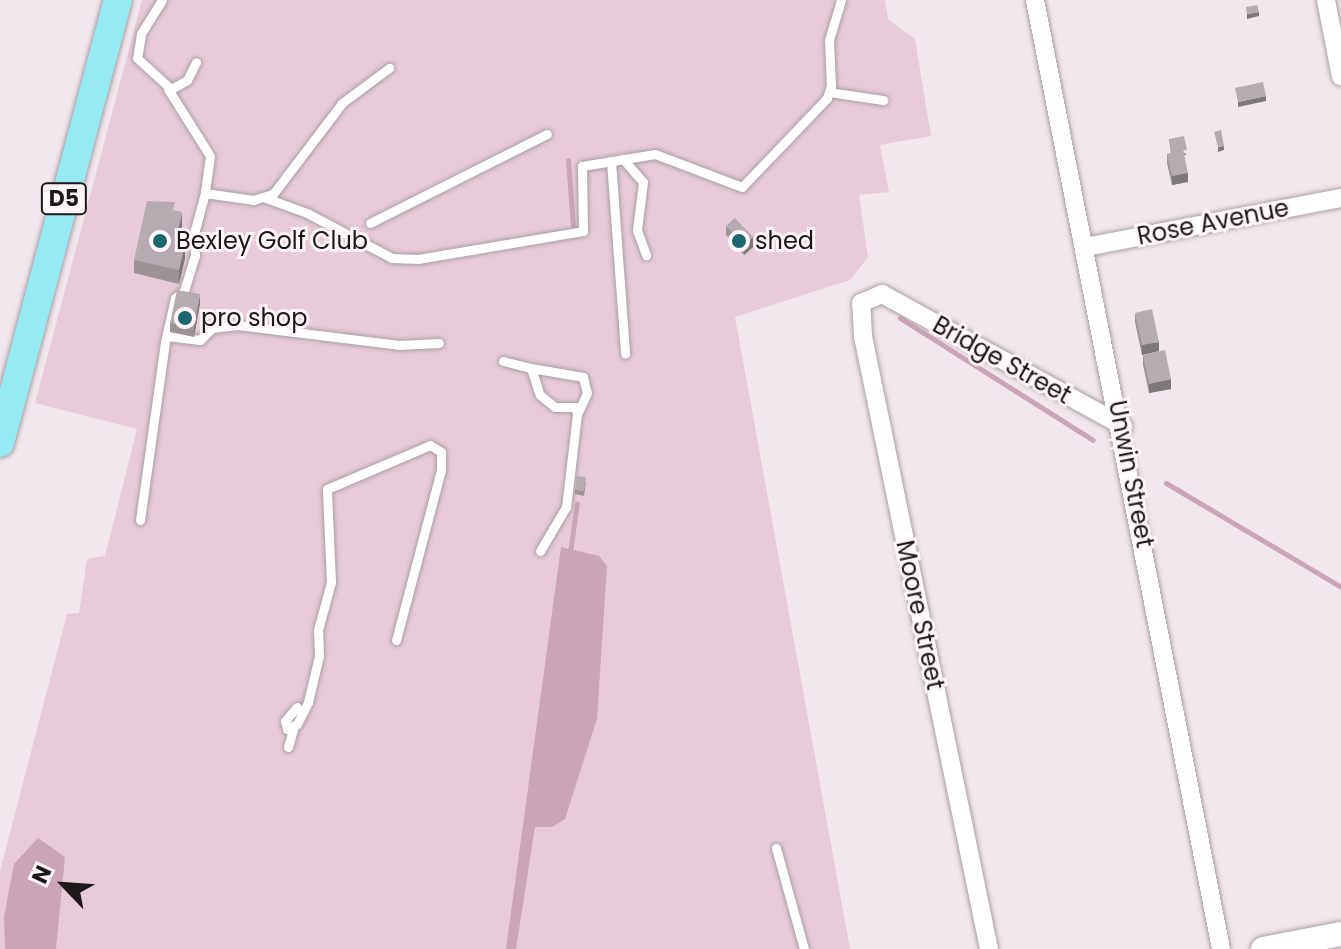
<!DOCTYPE html>
<style>
body{margin:0}
#map{position:relative;width:1341px;height:949px;overflow:hidden;background:#f2e7ec;font-family:Poppins,sans-serif}
div>[style]{position:absolute}
.green>*{inset:0;background:#e8cbd9}
.water>*{inset:0;background:#caa4b7}
.stream>*{height:5px;margin:-2.5px;padding:0 2.5px;transform-origin:2.5px;border-radius:2.5px;background:#caa4b7}
.roads{filter:drop-shadow(0 0 2px #a99fa4) drop-shadow(0 0 2px #a99fa4)}
.lane>*{height:9px;margin:-4.5px;padding:0 4.5px;transform-origin:4.5px;border-radius:4.5px;background:#fff}
.street>*{height:18px;margin:-9px;padding:0 9px;transform-origin:9px;border-radius:9px;background:#fff}
.secondary>*{height:24px;margin:-12px;padding:0 12px;transform-origin:12px;border-radius:12px;background:#fff}
.primary>*{height:28px;margin:-14px;padding:0 14px;transform-origin:14px;border-radius:14px;background:#96eaf2}
.wall>*{inset:0;background:#9d9397}
.shaded-wall>*{inset:0;background:#7f787b}
.building>*{inset:0;background:#b6abb0}
.dots>*{width:22px;height:22px;translate:-50% -50%;box-sizing:border-box;border:4px solid #fef5f9;border-radius:50%}
span{translate:-50% -50%;white-space:nowrap;text-align:center;line-height:1.15;-webkit-text-stroke:6px #fef5f9;paint-order:stroke}
.shield-label span{padding:2px 6px;background:#fef5f9;border:2px solid;border-radius:6px;-webkit-text-stroke-width:0}
.shield-label{font-size:22px;color:#1c181a;font-weight:700}
.street-label{font-size:24px;color:#1c181a}
.poi-label{font-size:24px;color:#1c181a}
.left{translate:0 -50%;text-align:left}
.north{position:absolute;left:24px;top:845px;width:80px;height:80px;-webkit-text-stroke:6px #fef5f9;paint-order:stroke;rotate:295deg;font-size:22px;font-weight:700;line-height:32px;text-align:center;color:#1c181a}
.north::after{content:'';display:block;margin:auto;width:28px;height:36px;background:#1c181a;clip-path:polygon(50% 0,100% 100%,50% 72%,0 100%)}
</style>
<div id="map">
<div class="green">
<i style="clip-path:polygon(142px 0,885px 0,888px 19px,915px 39px,931px 136px,880px 145px,889px 192px,859px 195px,868px 257px,850px 280px,735px 317px,850px 949px,0 949px,0 871px,67px 614px,79px 613px,87px 559px,105px 556px,137px 429px,35px 403px)"></i>
</div>
<div class="water">
<i style="clip-path:polygon(561px 547px,599px 556px,607px 566px,597px 719px,565px 819px,552px 827px,535px 827px,516px 949px,506px 949px)"></i>
<i style="clip-path:polygon(38px 838px,65px 857px,56px 949px,5px 949px,4px 917px,14px 864px)"></i>
</div>
<div class="stream">
<i style="left:568px;top:160px;width:66px;rotate:85.7deg"></i>
<i style="left:900px;top:318px;width:228px;rotate:32.3deg"></i>
<i style="left:1166px;top:483px;width:204px;rotate:30.7deg"></i>
<i style="left:570px;top:552px;width:49px;rotate:-81.9deg"></i>
</div>
<div class="roads">
<div class="lane">
<i style="left:162px;top:0;width:40px;rotate:122deg"></i>
<i style="left:141px;top:34px;width:24px;rotate:99deg"></i>
<i style="left:137px;top:58px;width:46px;rotate:42.4deg"></i>
<i style="left:171px;top:89px;width:18px;rotate:-29deg"></i>
<i style="left:187px;top:80px;width:20px;rotate:-63deg"></i>
<i style="left:168px;top:89px;width:79px;rotate:57.9deg"></i>
<i style="left:210px;top:156px;width:37px;rotate:98deg"></i>
<i style="left:205px;top:193px;width:49px;rotate:8.3deg"></i>
<i style="left:253px;top:200px;width:21px;rotate:-17deg"></i>
<i style="left:273px;top:194px;width:114px;rotate:-52.8deg"></i>
<i style="left:342px;top:103px;width:59px;rotate:-36.7deg"></i>
<i style="left:829px;top:92px;width:55px;rotate:8.4deg"></i>
<i style="left:623px;top:159px;width:30px;rotate:49deg"></i>
<i style="left:643px;top:182px;width:48px;rotate:97.1deg"></i>
<i style="left:637px;top:230px;width:27px;rotate:70deg"></i>
<i style="left:611px;top:161px;width:193px;rotate:85.8deg"></i>
<i style="left:266px;top:198px;width:44px;rotate:20.1deg"></i>
<i style="left:307px;top:213px;width:96px;rotate:27.9deg"></i>
<i style="left:392px;top:258px;width:26px;rotate:2deg"></i>
<i style="left:418px;top:259px;width:167px;rotate:-9.6deg"></i>
<i style="left:583px;top:231px;width:65px;rotate:-90.9deg"></i>
<i style="left:582px;top:166px;width:74px;rotate:-9.3deg"></i>
<i style="left:655px;top:154px;width:93px;rotate:20.8deg"></i>
<i style="left:742px;top:187px;width:123px;rotate:-46.3deg"></i>
<i style="left:827px;top:98px;width:13px;rotate:-72deg"></i>
<i style="left:831px;top:86px;width:46px;rotate:-92.5deg"></i>
<i style="left:829px;top:40px;width:42px;rotate:-73.3deg"></i>
<i style="left:370px;top:223px;width:198px;rotate:-26.7deg"></i>
<i style="left:167px;top:336px;width:33px;rotate:7deg"></i>
<i style="left:200px;top:340px;width:17px;rotate:-45deg"></i>
<i style="left:212px;top:328px;width:25px;rotate:-7deg"></i>
<i style="left:237px;top:325px;width:163px;rotate:7deg"></i>
<i style="left:399px;top:345px;width:40px;rotate:-2.9deg"></i>
<i style="left:503px;top:361px;width:29px;rotate:14deg"></i>
<i style="left:531px;top:368px;width:28px;rotate:72deg"></i>
<i style="left:540px;top:395px;width:19px;rotate:39deg"></i>
<i style="left:555px;top:407px;width:20px"></i>
<i style="left:575px;top:407px;width:7px;rotate:74deg"></i>
<i style="left:577px;top:414px;width:94px;rotate:96.7deg"></i>
<i style="left:566px;top:507px;width:51px;rotate:120.6deg"></i>
<i style="left:531px;top:368px;width:53px;rotate:9.8deg"></i>
<i style="left:583px;top:377px;width:16px;rotate:76deg"></i>
<i style="left:587px;top:393px;width:23px;rotate:115deg"></i>
<i style="left:140px;top:520px;width:180px;rotate:-82deg"></i>
<i style="left:165px;top:342px;width:45px;rotate:-77.2deg"></i>
<i style="left:175px;top:298px;width:11px;rotate:-38deg"></i>
<i style="left:184px;top:291px;width:37px;rotate:-73deg"></i>
<i style="left:195px;top:256px;width:26px;rotate:-90deg"></i>
<i style="left:195px;top:230px;width:38px;rotate:-75deg"></i>
<i style="left:297px;top:707px;width:18px;rotate:131deg"></i>
<i style="left:285px;top:721px;width:8px;rotate:76deg"></i>
<i style="left:287px;top:729px;width:11px;rotate:-27deg"></i>
<i style="left:297px;top:724px;width:25px;rotate:-63deg"></i>
<i style="left:308px;top:702px;width:47px;rotate:-76.6deg"></i>
<i style="left:319px;top:656px;width:26px;rotate:-92deg"></i>
<i style="left:318px;top:630px;width:50px;rotate:-74.8deg"></i>
<i style="left:331px;top:582px;width:93px;rotate:-92.5deg"></i>
<i style="left:327px;top:489px;width:112px;rotate:-23.1deg"></i>
<i style="left:430px;top:445px;width:13px;rotate:32deg"></i>
<i style="left:441px;top:452px;width:18px;rotate:90deg"></i>
<i style="left:441px;top:470px;width:176px;rotate:104.8deg"></i>
<i style="left:288px;top:747px;width:19px;rotate:-74deg"></i>
<i style="left:776px;top:848px;width:105px;rotate:74.5deg"></i>
</div>
<div class="street">
<i style="left:1035px;top:0;width:967px;rotate:78.91deg"></i>
<i style="left:1326px;top:0;width:78px;rotate:79deg"></i>
<i style="left:1086px;top:247px;width:260px;rotate:-10.9deg"></i>
<i style="left:989px;top:949px;width:626px;rotate:-101.62deg"></i>
<i style="left:863px;top:336px;width:33px;rotate:-93deg"></i>
<i style="left:861px;top:303px;width:23px;rotate:-23deg"></i>
<i style="left:882px;top:294px;width:275px;rotate:28.7deg"></i>
</div>
<div class="secondary">
<i style="left:1263px;top:949px;width:79px;rotate:-10.9deg"></i>
</div>
<div class="primary">
<i style="left:0;top:443px;width:458px;rotate:-75.1deg"></i>
</div>
</div>
<div class="wall">
<i style="clip-path:polygon(1169px 139px,1187px 155px,1184px 155px,1188px 182px,1172px 185px,1167px 163px,1167px 154px,1171px 153px)"></i>
<i style="clip-path:polygon(175px 211px,182px 226px,179px 243px,185px 258px,179px 284px,134px 273px,134px 260px)"></i>
<i style="clip-path:polygon(726px 226px,753px 247px,744px 255px,726px 235px)"></i>
<i style="clip-path:polygon(200px 303px,194px 337px,170px 332px,170px 323px)"></i>
<i style="clip-path:polygon(1135px 313px,1159px 351px,1142px 355px,1135px 322px)"></i>
<i style="clip-path:polygon(1143px 355px,1171px 389px,1149px 393px,1143px 365px)"></i>
<i style="clip-path:polygon(586px 482px,584px 496px,575px 494px,575px 490px)"></i>
</div>
<div class="shaded-wall">
<i style="clip-path:polygon(1259px 12px,1259px 16px,1247px 19px,1247px 14px)"></i>
<i style="clip-path:polygon(1266px 96px,1266px 101px,1238px 107px,1238px 102px)"></i>
<i style="clip-path:polygon(1224px 146px,1224px 150px,1218px 152px,1218px 147px)"></i>
<i style="clip-path:polygon(1188px 173px,1188px 182px,1172px 185px,1172px 176px)"></i>
<i style="clip-path:polygon(182px 212px,182px 226px,176px 256px,176px 242px)"></i>
<i style="clip-path:polygon(753px 237px,753px 247px,744px 255px,744px 245px)"></i>
<i style="clip-path:polygon(185px 244px,185px 258px,179px 284px,179px 270px)"></i>
<i style="clip-path:polygon(200px 294px,200px 303px,194px 337px,194px 327px)"></i>
<i style="clip-path:polygon(1159px 342px,1159px 351px,1142px 355px,1142px 345px)"></i>
<i style="clip-path:polygon(1171px 379px,1171px 389px,1149px 393px,1149px 384px)"></i>
</div>
<div class="building">
<i style="clip-path:polygon(1257px 5px,1259px 12px,1247px 14px,1246px 7px)"></i>
<i style="clip-path:polygon(1263px 82px,1266px 96px,1238px 102px,1235px 88px)"></i>
<i style="clip-path:polygon(1221px 130px,1224px 146px,1218px 147px,1214px 132px)"></i>
<i style="clip-path:polygon(1184px 136px,1187px 150px,1172px 153px,1169px 139px)"></i>
<i style="clip-path:polygon(1183px 150px,1188px 173px,1172px 176px,1167px 154px)"></i>
<i style="clip-path:polygon(147px 201px,175px 202px,173px 210px,182px 212px,176px 242px,185px 244px,179px 270px,134px 260px)"></i>
<i style="clip-path:polygon(735px 218px,753px 237px,744px 245px,726px 226px)"></i>
<i style="clip-path:polygon(177px 290px,200px 294px,194px 327px,170px 323px)"></i>
<i style="clip-path:polygon(1152px 309px,1159px 342px,1142px 345px,1135px 313px)"></i>
<i style="clip-path:polygon(1165px 350px,1171px 379px,1149px 384px,1143px 355px)"></i>
<i style="clip-path:polygon(577px 476px,586px 477px,584px 491px,575px 490px)"></i>
</div>
<div class="dots">
<i style="left:160px;top:241px;background:#1a676e"></i>
<i style="left:739px;top:241px;background:#1a676e"></i>
<i style="left:185px;top:318px;background:#1a676e"></i>
</div>
<div class="shield-label">
<span style="left:64px;top:199px">D5</span>
</div>
<div class="street-label">
<span style="left:1213px;top:222px;rotate:-11deg">Rose Avenue</span>
<span style="left:1002px;top:360px;rotate:29deg">Bridge Street</span>
<span style="left:1131px;top:474px;rotate:79deg">Unwin Street</span>
<span style="left:920px;top:615px;rotate:78deg">Moore Street</span>
</div>
<div class="poi-label">
<span class="left" style="left:176px;top:241px">Bexley Golf Club</span>
<span class="left" style="left:755px;top:241px">shed</span>
<span class="left" style="left:201px;top:318px">pro shop</span>
</div>
<div class="north">N</div>
</div>
